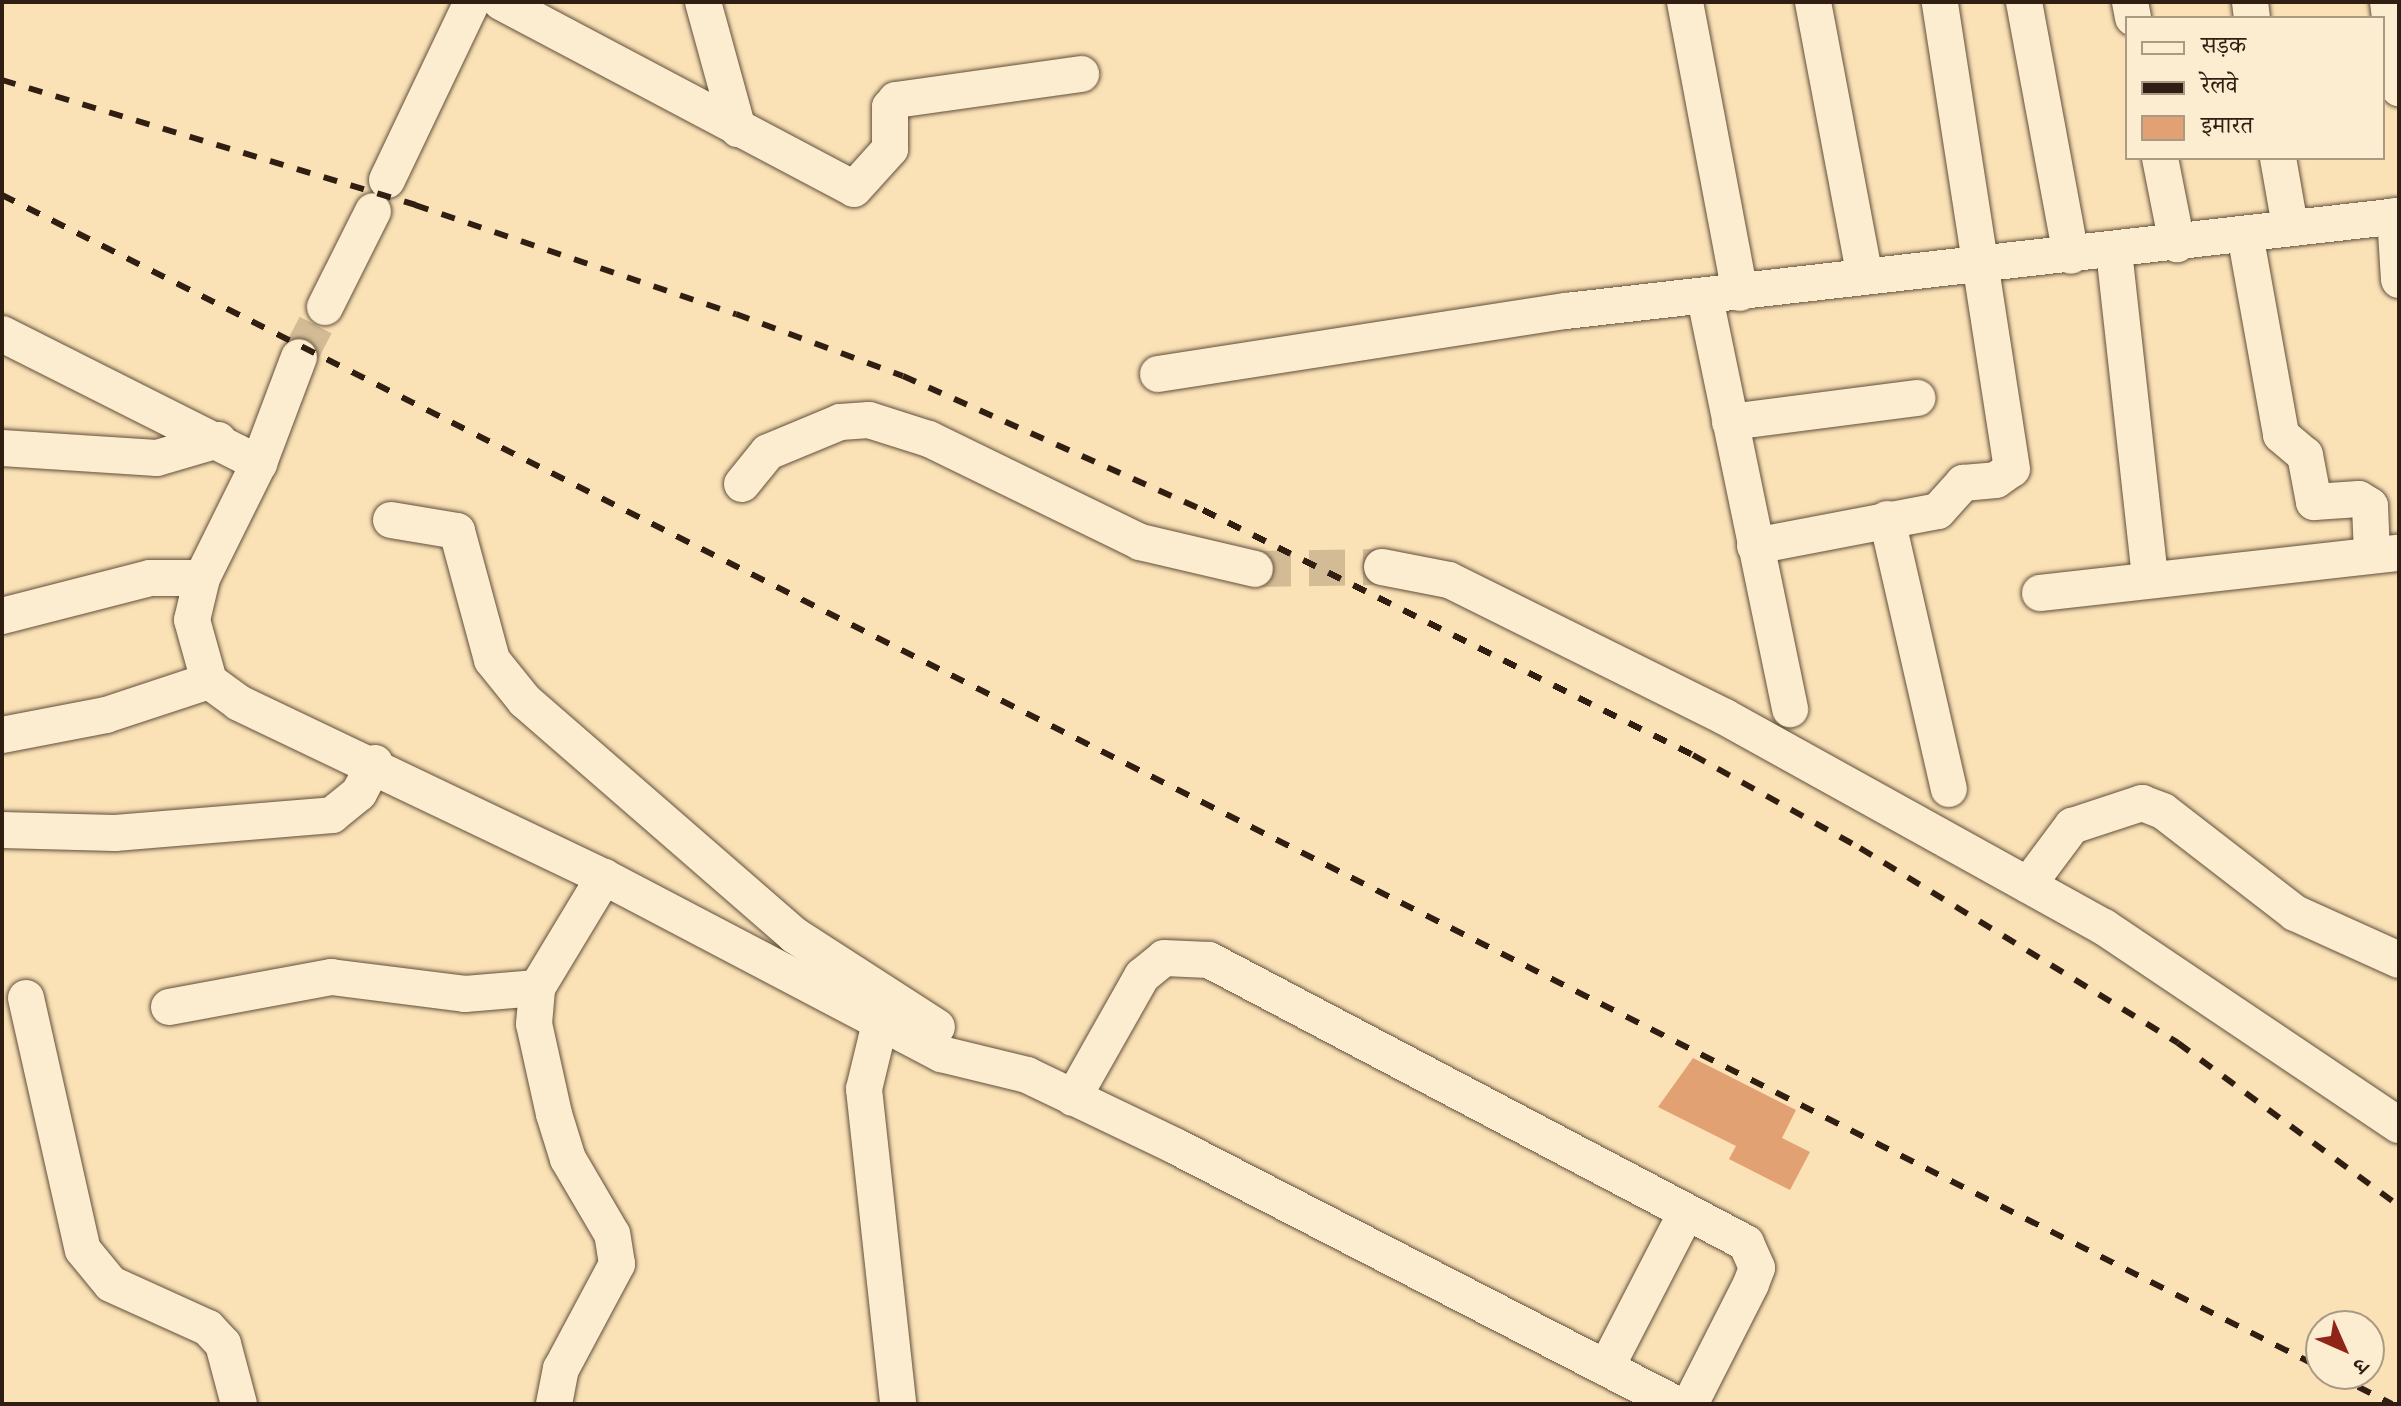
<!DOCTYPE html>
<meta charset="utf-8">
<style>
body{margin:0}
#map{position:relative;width:2401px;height:1406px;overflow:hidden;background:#fae2b6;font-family:Cardo,"Noto Serif Devanagari",serif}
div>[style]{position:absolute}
.building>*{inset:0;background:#e2a173}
.minor-tunnel>*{height:36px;margin-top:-18px;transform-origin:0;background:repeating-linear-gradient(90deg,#d2bb95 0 36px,transparent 0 54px)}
.roads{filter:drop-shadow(0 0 2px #624f3c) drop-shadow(0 0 2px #624f3c)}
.minor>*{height:36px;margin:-18px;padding:0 18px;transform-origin:18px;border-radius:18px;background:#fcecd0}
.rail>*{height:6px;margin-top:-3px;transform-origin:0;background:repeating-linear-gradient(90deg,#301e13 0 14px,transparent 0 28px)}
span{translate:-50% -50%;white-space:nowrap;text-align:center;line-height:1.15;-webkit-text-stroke:6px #fcecd0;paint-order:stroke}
.frame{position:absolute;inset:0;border:4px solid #301e13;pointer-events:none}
.legend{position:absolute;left:2125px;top:16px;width:260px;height:144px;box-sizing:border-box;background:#fcecd0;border:2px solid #aa9a84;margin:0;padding:10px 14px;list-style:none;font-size:24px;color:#301e13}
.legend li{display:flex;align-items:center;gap:16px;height:40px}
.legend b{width:40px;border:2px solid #aa9a84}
.north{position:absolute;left:2305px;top:1310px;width:80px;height:80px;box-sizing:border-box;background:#fcecd0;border:2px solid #aa9a84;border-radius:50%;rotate:135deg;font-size:22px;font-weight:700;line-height:32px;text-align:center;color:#301e13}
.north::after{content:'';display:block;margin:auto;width:28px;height:36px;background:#8f2418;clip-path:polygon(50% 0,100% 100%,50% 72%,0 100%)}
</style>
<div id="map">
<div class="building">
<i style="clip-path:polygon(1693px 1058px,1796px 1110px,1782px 1138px,1810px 1152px,1790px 1190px,1729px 1159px,1736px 1146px,1658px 1107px)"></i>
</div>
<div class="minor-tunnel">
<i style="left:299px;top:357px;width:56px;rotate:-62.5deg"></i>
<i style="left:1255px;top:569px;width:127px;rotate:-0.9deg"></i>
</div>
<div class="roads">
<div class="minor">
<i style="left:501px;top:2px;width:399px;rotate:27.9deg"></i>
<i style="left:854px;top:189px;width:54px;rotate:-48deg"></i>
<i style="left:890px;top:149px;width:42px;rotate:-90deg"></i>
<i style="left:890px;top:107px;width:9px;rotate:-49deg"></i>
<i style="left:896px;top:100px;width:187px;rotate:-8deg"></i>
<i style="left:703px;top:2px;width:132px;rotate:74.6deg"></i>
<i style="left:1685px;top:2px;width:296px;rotate:79.3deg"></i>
<i style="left:1813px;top:2px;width:279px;rotate:79.3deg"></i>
<i style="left:2024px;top:2px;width:258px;rotate:79.5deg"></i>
<i style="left:2130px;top:2px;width:16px;rotate:79deg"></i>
<i style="left:2250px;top:2px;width:16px;rotate:83deg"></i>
<i style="left:2388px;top:2px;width:87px;rotate:82.7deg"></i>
<i style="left:2160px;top:158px;width:88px;rotate:78.8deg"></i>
<i style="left:2278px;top:158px;width:69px;rotate:80deg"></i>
<i style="left:387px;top:180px;width:197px;rotate:-64.5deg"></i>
<i style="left:2395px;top:216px;width:64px;rotate:86.4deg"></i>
<i style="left:2245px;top:234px;width:204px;rotate:79.8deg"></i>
<i style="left:2281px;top:435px;width:31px;rotate:40deg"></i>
<i style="left:2305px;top:455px;width:48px;rotate:79.2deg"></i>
<i style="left:2314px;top:502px;width:45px;rotate:-3.8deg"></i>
<i style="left:2359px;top:499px;width:13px;rotate:32deg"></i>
<i style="left:2370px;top:506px;width:47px;rotate:87.6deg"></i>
<i style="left:2114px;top:251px;width:329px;rotate:83.7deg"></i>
<i style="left:1705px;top:298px;width:420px;rotate:78.3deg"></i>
<i style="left:325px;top:307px;width:107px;rotate:-63.4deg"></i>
<i style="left:2px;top:334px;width:288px;rotate:26.7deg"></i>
<i style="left:259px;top:463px;width:128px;rotate:116.4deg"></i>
<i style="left:202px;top:578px;width:43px;rotate:103.4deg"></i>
<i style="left:192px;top:620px;width:63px;rotate:74.4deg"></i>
<i style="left:209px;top:681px;width:37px;rotate:36deg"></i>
<i style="left:239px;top:703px;width:404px;rotate:25.5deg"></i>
<i style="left:604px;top:877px;width:381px;rotate:27.7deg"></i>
<i style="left:941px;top:1054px;width:89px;rotate:13.7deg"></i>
<i style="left:1027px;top:1075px;width:164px;rotate:25.6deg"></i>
<i style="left:1175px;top:1146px;width:564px;rotate:27.25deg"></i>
<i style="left:1158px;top:374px;width:413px;rotate:-8.8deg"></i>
<i style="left:1566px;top:311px;width:838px;rotate:-6.51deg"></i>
<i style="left:1730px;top:422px;width:189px;rotate:-7.3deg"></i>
<i style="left:2px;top:448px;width:155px;rotate:3.7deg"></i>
<i style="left:157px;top:458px;width:64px;rotate:-16.4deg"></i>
<i style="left:259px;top:463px;width:113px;rotate:-69.3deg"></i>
<i style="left:742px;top:484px;width:41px;rotate:-50.9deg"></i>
<i style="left:768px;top:452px;width:78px;rotate:-22.6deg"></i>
<i style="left:840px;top:422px;width:29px;rotate:-4deg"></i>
<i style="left:869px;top:420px;width:63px;rotate:17.6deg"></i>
<i style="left:929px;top:439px;width:235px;rotate:26deg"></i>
<i style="left:1140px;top:542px;width:118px;rotate:13.2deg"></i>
<i style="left:1887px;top:519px;width:277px;rotate:77.1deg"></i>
<i style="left:391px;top:520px;width:67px;rotate:9.5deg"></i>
<i style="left:457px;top:531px;width:134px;rotate:74.8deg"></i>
<i style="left:492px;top:660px;width:53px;rotate:51.2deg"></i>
<i style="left:525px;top:701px;width:357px;rotate:41deg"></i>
<i style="left:794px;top:935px;width:170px;rotate:32.8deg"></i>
<i style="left:1755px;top:546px;width:186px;rotate:-10.8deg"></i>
<i style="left:1938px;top:511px;width:38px;rotate:-48deg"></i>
<i style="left:1963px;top:483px;width:33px;rotate:-5deg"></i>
<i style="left:1996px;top:480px;width:19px;rotate:-35deg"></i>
<i style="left:2012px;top:469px;width:473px;rotate:-98.8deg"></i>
<i style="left:1382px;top:567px;width:68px;rotate:11deg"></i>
<i style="left:1449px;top:580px;width:308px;rotate:26.4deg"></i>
<i style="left:1725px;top:717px;width:433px;rotate:29deg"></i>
<i style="left:2104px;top:927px;width:355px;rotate:33.9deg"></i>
<i style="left:2040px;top:593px;width:361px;rotate:-6.4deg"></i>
<i style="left:2px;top:616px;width:153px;rotate:-14.4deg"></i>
<i style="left:150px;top:578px;width:52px"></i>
<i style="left:2px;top:735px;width:106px;rotate:-10.9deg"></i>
<i style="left:106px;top:715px;width:108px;rotate:-18.3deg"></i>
<i style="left:2px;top:830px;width:113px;rotate:1.5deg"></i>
<i style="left:115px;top:833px;width:218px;rotate:-4.7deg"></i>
<i style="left:332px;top:815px;width:35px;rotate:-39deg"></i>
<i style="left:359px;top:793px;width:34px;rotate:-62deg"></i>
<i style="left:2028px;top:885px;width:74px;rotate:-53.3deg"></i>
<i style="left:2072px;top:826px;width:74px;rotate:-18.2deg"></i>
<i style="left:2142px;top:803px;width:22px;rotate:21deg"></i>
<i style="left:2163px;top:811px;width:167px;rotate:37.7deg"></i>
<i style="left:2295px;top:913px;width:114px;rotate:24.3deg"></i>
<i style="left:26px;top:998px;width:258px;rotate:77.3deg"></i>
<i style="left:83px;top:1250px;width:44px;rotate:50.5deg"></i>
<i style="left:111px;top:1284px;width:107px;rotate:24.4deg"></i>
<i style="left:208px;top:1328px;width:22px;rotate:47deg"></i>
<i style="left:223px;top:1344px;width:62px;rotate:75.1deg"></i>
<i style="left:169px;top:1007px;width:165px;rotate:-10.5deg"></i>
<i style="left:331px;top:977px;width:135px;rotate:7.2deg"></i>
<i style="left:465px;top:994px;width:72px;rotate:-4.8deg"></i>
<i style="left:880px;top:1023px;width:68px;rotate:103.6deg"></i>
<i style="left:864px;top:1089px;width:317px;rotate:83.8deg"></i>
<i style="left:1073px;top:1098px;width:140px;rotate:-60.5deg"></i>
<i style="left:1142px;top:976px;width:28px;rotate:-39deg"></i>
<i style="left:1164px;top:958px;width:45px;rotate:2.5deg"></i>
<i style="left:1209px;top:960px;width:607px;rotate:27.79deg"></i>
<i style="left:1746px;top:1243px;width:27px;rotate:66deg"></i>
<i style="left:1757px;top:1268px;width:17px;rotate:111deg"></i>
<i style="left:1751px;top:1284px;width:135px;rotate:116.9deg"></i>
<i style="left:1606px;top:1368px;width:174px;rotate:-62.7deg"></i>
<i style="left:554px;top:1404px;width:36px;rotate:-79deg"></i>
<i style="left:561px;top:1369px;width:119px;rotate:-61.9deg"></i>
<i style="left:617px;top:1264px;width:30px;rotate:-99deg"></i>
<i style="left:612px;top:1234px;width:87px;rotate:-120.4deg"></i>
<i style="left:568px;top:1159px;width:47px;rotate:-107.3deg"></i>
<i style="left:554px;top:1114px;width:92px;rotate:-102.5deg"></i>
<i style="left:534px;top:1024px;width:36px;rotate:-85deg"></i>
<i style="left:537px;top:988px;width:130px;rotate:-58.9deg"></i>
</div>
</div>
<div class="rail">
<i style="left:2px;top:80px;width:432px;rotate:16.8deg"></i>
<i style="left:415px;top:205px;width:339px;rotate:18.8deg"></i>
<i style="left:736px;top:314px;width:178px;rotate:20.4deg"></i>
<i style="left:903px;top:376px;width:329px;rotate:24.1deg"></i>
<i style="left:1203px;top:510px;width:548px;rotate:26.57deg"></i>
<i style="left:1693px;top:755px;width:191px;rotate:29.1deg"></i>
<i style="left:1860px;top:848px;width:373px;rotate:31.5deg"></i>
<i style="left:2178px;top:1043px;width:275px;rotate:36.4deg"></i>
<i style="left:2px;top:195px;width:2599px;rotate:26.83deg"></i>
<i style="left:2333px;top:1374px;width:66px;rotate:27deg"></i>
</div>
<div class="frame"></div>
<ul class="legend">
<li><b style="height:10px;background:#fcecd0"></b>सड़क</li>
<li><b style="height:10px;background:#301e13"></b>रेलवे</li>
<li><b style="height:22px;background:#e2a173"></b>इमारत</li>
</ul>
<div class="north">उ</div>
</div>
